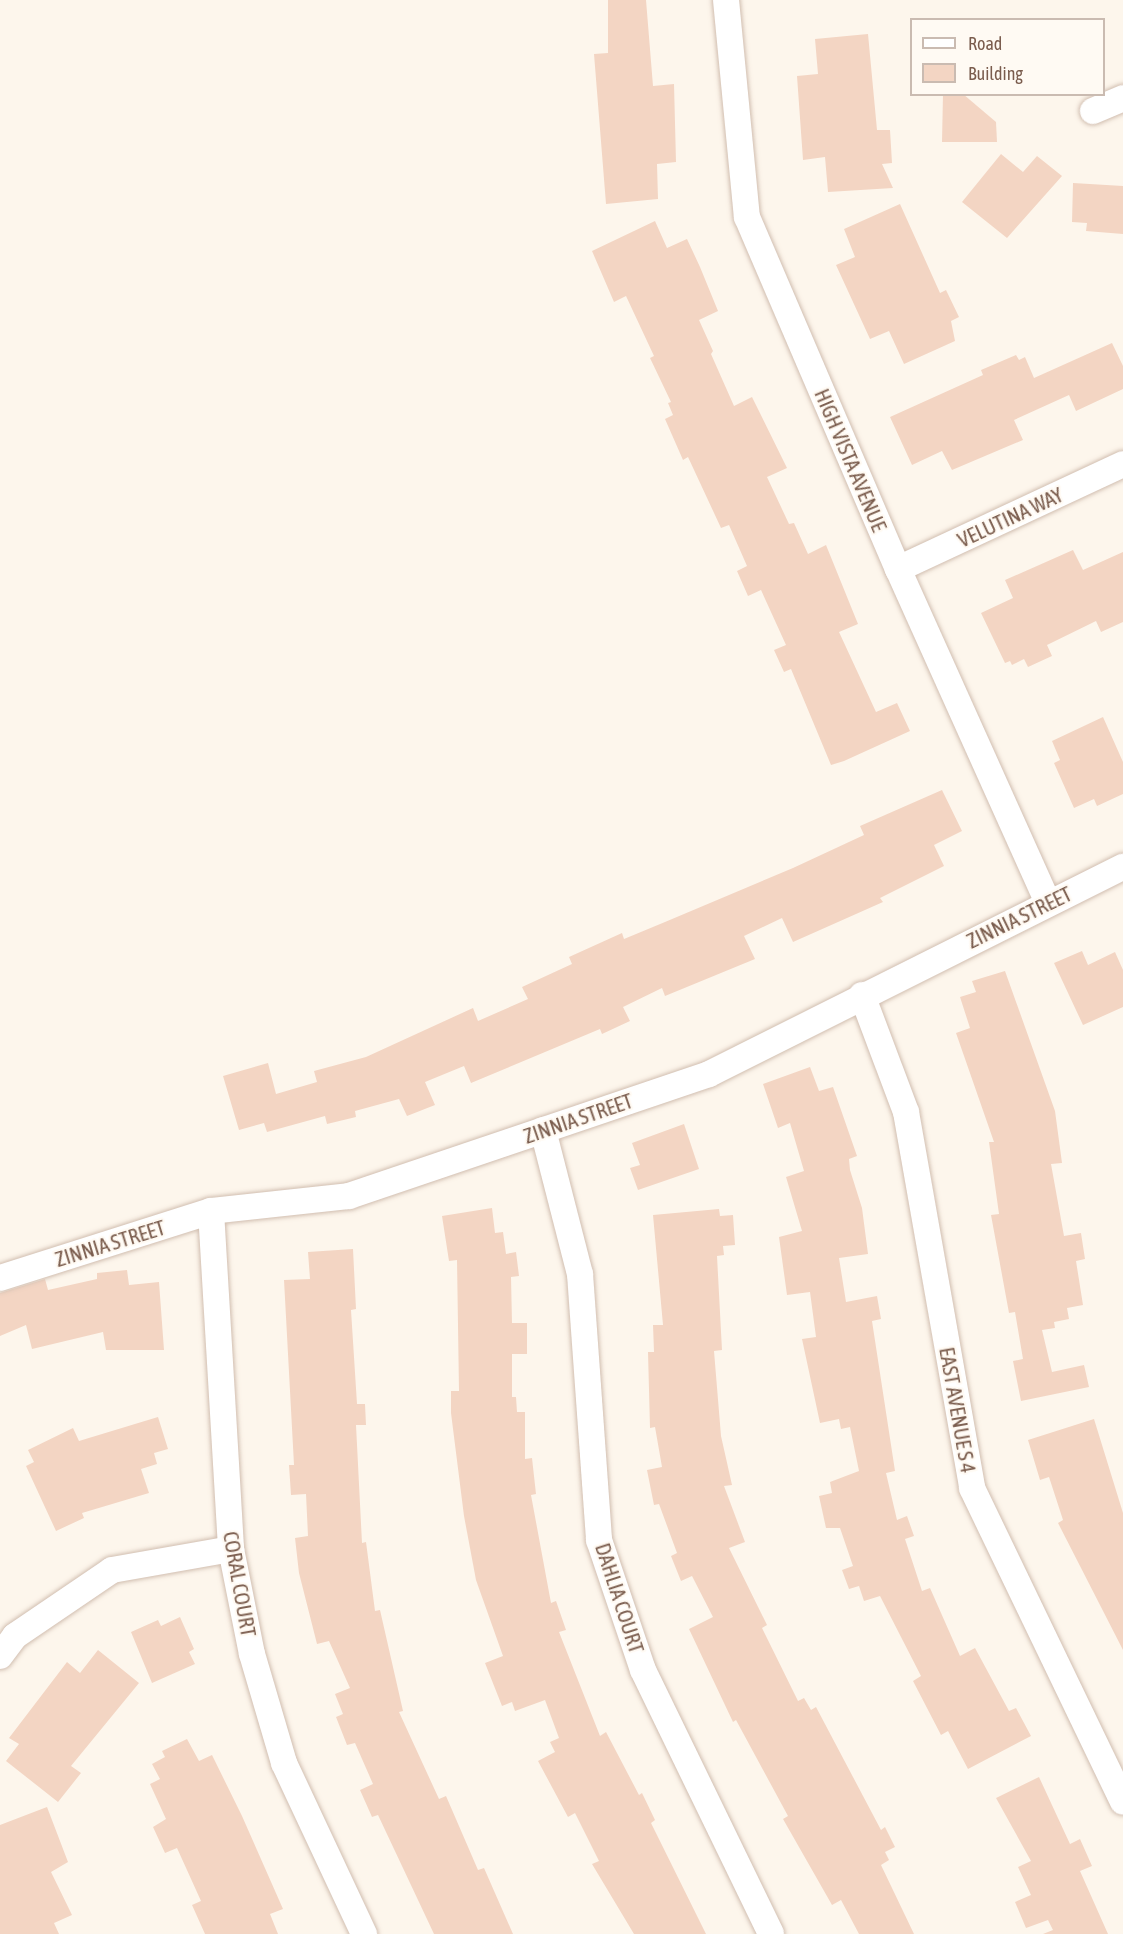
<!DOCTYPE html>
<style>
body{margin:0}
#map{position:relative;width:1123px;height:1934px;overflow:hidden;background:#fdf6ec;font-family:"Asap Condensed",sans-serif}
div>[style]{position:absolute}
.building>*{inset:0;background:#f3d5c3}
.roads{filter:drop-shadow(0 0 2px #d1beb0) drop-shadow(0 0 2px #d1beb0)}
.minor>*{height:26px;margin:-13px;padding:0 13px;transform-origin:13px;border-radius:13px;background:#fff}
span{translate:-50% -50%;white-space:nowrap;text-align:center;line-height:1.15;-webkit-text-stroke:4.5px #fffaf3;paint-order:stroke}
.street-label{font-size:21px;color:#7a5c4d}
.legend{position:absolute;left:910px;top:18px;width:195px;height:78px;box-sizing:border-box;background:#fffaf3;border:2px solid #cabbb1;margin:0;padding:8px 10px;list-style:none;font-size:18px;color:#7a5c4d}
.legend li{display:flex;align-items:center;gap:12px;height:30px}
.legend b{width:30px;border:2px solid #cabbb1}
</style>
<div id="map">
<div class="building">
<i style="clip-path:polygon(608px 0,646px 0,653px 86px,674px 84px,676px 162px,657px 164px,658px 199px,606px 204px,594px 54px,608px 53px)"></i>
<i style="clip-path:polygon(868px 34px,877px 130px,890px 130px,892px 163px,882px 164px,893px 188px,828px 192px,825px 157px,803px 160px,797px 76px,818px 74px,815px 39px)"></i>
<i style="clip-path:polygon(943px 94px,963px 94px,996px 122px,997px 142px,942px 142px)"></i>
<i style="clip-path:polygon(1001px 154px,1023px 172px,1037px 156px,1062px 176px,1007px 238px,962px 202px)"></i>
<i style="clip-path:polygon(1073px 183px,1123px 186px,1123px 234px,1086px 231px,1087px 223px,1072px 222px)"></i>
<i style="clip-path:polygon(900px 204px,940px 293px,946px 290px,959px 317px,951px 321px,955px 341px,904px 364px,889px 331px,870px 339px,836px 265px,855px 257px,844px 229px)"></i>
<i style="clip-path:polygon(655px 221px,667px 248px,687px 239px,700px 267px,718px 311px,699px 320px,713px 351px,711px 354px,734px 406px,752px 397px,787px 468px,767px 477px,789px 524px,794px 523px,808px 554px,826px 545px,858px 624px,839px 632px,876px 712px,897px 703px,910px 731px,844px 761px,831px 765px,791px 669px,784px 672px,774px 650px,786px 645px,761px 590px,748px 596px,737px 571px,747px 566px,729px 525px,721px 528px,688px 457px,683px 460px,665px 419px,673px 415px,668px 403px,671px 402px,650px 358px,654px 356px,626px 296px,614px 302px,592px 251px)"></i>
<i style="clip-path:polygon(1112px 343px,1123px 366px,1123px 389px,1076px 411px,1069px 395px,1014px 420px,1023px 440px,952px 470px,942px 451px,912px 465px,890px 417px,983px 375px,981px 370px,1016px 355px,1019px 360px,1025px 357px,1034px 378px)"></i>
<i style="clip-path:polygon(1073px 550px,1083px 570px,1123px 552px,1123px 622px,1101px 632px,1096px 621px,1047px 645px,1052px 656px,1028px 667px,1024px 659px,1012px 665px,1010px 661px,1005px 663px,981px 613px,1013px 598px,1005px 580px)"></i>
<i style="clip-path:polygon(1103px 717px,1123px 762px,1123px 794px,1097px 806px,1094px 799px,1074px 808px,1054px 763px,1060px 760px,1052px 741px)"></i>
<i style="clip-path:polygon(942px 790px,962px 831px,934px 845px,944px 866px,880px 898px,883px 902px,793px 942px,782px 918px,744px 936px,755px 959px,665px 996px,662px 988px,623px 1007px,630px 1021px,602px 1034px,600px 1029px,471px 1083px,464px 1066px,425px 1082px,435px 1105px,407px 1116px,399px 1099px,355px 1111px,356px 1117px,327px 1124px,325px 1116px,267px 1132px,264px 1123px,239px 1130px,223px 1076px,268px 1063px,276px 1094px,317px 1082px,314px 1071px,366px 1057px,473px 1008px,478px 1021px,528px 999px,522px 987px,572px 964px,569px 957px,622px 933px,624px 939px,665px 922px,793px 868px,864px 835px,860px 826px)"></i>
<i style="clip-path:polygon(1082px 951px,1088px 965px,1115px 952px,1123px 970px,1123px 1007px,1083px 1025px,1054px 963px)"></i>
<i style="clip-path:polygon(1005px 971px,1055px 1111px,1062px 1163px,1051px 1164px,1064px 1236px,1081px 1233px,1085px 1259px,1076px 1261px,1083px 1305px,1067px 1308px,1069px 1319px,1054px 1322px,1055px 1328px,1042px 1330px,1052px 1372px,1084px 1365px,1089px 1387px,1021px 1401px,1013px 1361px,1023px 1359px,1015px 1312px,1009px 1313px,991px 1215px,999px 1214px,989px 1142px,994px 1142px,956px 1033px,970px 1028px,960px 997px,976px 992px,972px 981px)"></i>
<i style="clip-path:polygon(810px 1067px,819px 1091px,833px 1087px,857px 1156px,849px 1159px,850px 1170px,862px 1208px,868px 1254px,839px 1258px,846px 1302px,877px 1296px,881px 1319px,872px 1321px,895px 1471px,886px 1473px,897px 1520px,907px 1516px,914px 1536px,905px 1539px,922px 1591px,930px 1588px,960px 1656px,975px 1648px,1009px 1711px,1016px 1708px,1031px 1736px,968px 1769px,948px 1731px,941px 1735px,913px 1681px,921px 1676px,880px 1596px,864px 1601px,859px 1586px,849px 1589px,842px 1570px,853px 1566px,840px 1528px,826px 1528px,819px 1496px,832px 1493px,830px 1482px,859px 1471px,850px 1427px,841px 1429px,839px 1419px,820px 1423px,802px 1339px,816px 1337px,810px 1292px,787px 1295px,779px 1237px,802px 1231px,786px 1177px,804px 1171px,790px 1123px,778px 1128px,763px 1084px)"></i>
<i style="clip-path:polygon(684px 1124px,699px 1169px,638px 1190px,630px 1168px,640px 1165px,632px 1143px)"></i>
<i style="clip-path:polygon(492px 1208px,495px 1233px,503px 1232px,506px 1254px,516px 1252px,519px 1276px,511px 1277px,512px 1323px,527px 1323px,527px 1354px,512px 1354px,512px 1397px,516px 1397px,517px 1412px,525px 1412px,525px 1459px,532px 1458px,536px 1494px,531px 1495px,551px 1603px,556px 1601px,566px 1630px,559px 1632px,600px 1736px,606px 1732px,639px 1795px,642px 1793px,655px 1820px,651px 1823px,706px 1934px,634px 1934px,592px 1864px,599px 1861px,575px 1813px,568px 1817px,538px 1761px,555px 1752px,550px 1742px,559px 1738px,545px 1700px,515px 1711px,512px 1702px,502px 1706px,485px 1663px,503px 1656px,476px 1580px,464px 1516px,451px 1413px,451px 1391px,459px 1391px,457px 1260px,449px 1261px,442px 1216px)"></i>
<i style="clip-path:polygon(719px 1209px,720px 1216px,733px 1215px,735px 1245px,723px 1246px,724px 1255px,717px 1256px,722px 1350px,714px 1351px,721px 1436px,732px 1485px,724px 1486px,745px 1542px,729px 1548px,767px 1625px,762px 1628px,798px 1701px,804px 1698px,811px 1710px,816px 1707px,881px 1830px,885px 1827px,895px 1847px,885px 1852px,889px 1860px,881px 1865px,914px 1934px,859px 1934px,841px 1900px,832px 1905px,783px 1819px,788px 1816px,736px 1720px,733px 1722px,689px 1629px,713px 1617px,692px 1576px,681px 1581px,671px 1556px,677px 1553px,659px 1504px,654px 1505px,647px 1470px,662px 1467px,655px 1427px,650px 1428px,648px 1352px,654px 1352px,653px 1325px,663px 1325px,653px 1215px)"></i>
<i style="clip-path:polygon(353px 1249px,356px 1309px,351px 1310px,357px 1404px,365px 1404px,366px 1425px,356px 1425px,362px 1543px,366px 1542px,375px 1611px,380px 1610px,403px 1711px,399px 1712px,439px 1799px,446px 1796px,478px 1870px,484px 1868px,513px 1934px,434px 1934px,378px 1815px,372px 1817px,360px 1790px,373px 1784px,355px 1743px,347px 1745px,336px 1717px,343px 1714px,335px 1694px,350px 1688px,329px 1641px,317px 1644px,299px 1573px,295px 1538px,308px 1536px,306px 1494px,291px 1495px,289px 1465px,294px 1465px,284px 1280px,310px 1279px,308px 1252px)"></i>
<i style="clip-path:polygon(127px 1270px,129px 1285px,159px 1282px,164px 1350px,106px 1350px,103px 1332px,32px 1349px,26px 1325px,0 1336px,0 1293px,45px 1279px,48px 1290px,97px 1279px,97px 1273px)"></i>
<i style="clip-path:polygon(158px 1417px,168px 1449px,154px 1453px,157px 1464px,141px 1469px,149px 1493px,82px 1513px,84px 1518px,56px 1531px,26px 1466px,34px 1462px,28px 1450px,73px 1428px,79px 1441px)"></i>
<i style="clip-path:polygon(1094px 1419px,1123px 1513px,1123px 1650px,1058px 1523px,1063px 1520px,1049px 1477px,1040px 1480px,1028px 1440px)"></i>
<i style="clip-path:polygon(180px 1617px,194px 1649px,189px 1652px,195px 1664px,152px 1683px,131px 1632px,158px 1620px,161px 1626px)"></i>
<i style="clip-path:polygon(98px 1650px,139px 1683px,71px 1766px,81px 1773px,58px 1802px,6px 1761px,19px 1744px,9px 1738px,67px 1662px,80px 1673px)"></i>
<i style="clip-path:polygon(187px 1739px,199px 1761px,212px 1755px,242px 1816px,283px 1909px,270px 1914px,278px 1934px,205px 1934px,192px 1905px,201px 1901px,177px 1848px,165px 1853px,153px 1827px,166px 1819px,150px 1784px,160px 1779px,152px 1764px,165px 1757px,162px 1751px)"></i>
<i style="clip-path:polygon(1039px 1777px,1070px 1844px,1080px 1839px,1092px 1866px,1080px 1871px,1108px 1934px,1043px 1934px,1053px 1930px,1048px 1920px,1026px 1928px,1015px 1902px,1031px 1895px,1018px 1867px,1031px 1861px,996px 1798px)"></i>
<i style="clip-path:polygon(47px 1807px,68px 1862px,51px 1872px,72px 1915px,54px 1923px,59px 1934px,0 1934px,0 1825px)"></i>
</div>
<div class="roads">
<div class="minor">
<i style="left:726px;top:0;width:218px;rotate:84.5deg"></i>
<i style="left:747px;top:217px;width:383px;rotate:66.8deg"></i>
<i style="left:898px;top:569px;width:364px;rotate:65.8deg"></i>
<i style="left:1093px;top:111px;width:33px;rotate:-23deg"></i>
<i style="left:898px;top:569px;width:248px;rotate:-25deg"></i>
<i style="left:862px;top:995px;width:125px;rotate:69.4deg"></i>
<i style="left:906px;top:1112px;width:382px;rotate:80deg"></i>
<i style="left:972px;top:1488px;width:348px;rotate:64.3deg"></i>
<i style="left:543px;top:1130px;width:149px;rotate:75.6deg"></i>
<i style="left:580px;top:1274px;width:267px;rotate:85.9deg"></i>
<i style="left:599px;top:1540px;width:137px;rotate:71.3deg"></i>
<i style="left:643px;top:1670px;width:293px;rotate:64.1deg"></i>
<i style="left:211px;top:1211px;width:339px;rotate:86.6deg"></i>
<i style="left:231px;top:1549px;width:107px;rotate:78.7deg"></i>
<i style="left:252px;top:1654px;width:114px;rotate:73.6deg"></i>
<i style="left:284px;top:1763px;width:189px;rotate:64.9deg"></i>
<i style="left:0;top:1278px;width:221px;rotate:-17.6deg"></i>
<i style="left:211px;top:1211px;width:139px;rotate:-6.2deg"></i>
<i style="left:349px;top:1196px;width:380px;rotate:-18.7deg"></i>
<i style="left:709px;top:1074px;width:463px;rotate:-26.6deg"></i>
<i style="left:0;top:1656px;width:25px;rotate:-53deg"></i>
<i style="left:15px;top:1636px;width:117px;rotate:-34.2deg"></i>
<i style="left:112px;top:1570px;width:121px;rotate:-10deg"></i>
</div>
</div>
<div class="street-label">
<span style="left:851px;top:460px;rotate:67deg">HIGH VISTA AVENUE</span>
<span style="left:1010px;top:517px;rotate:-25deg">VELUTINA WAY</span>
<span style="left:1019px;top:917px;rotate:-26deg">ZINNIA STREET</span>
<span style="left:578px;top:1118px;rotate:-19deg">ZINNIA STREET</span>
<span style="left:110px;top:1243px;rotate:-17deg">ZINNIA STREET</span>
<span style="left:958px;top:1410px;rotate:80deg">EAST AVENUE S 4</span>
<span style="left:240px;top:1584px;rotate:80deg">CORAL COURT</span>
<span style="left:620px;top:1598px;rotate:72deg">DAHLIA COURT</span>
</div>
<ul class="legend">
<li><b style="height:8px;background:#fff"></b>Road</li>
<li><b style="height:16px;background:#f3d5c3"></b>Building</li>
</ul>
</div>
